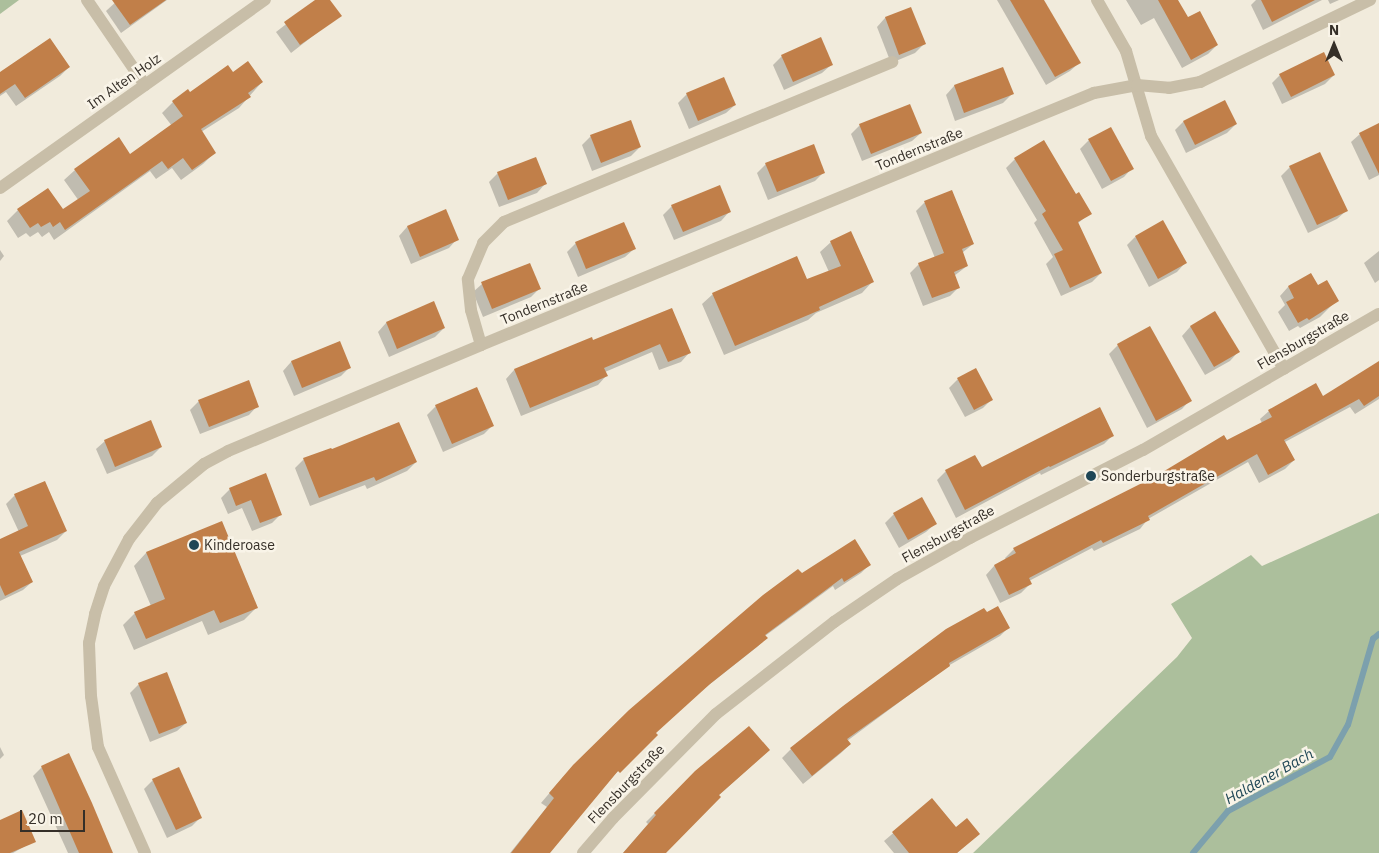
<!DOCTYPE html>
<meta charset="utf-8">
<style>
body{margin:0}
#map{position:relative;width:1379px;height:853px;overflow:hidden;background:#f1ebdc;font-family:"IBM Plex Sans",sans-serif}
div>[style]{position:absolute}
.green>*{inset:0;background:#acbf9c}
.shadow>*{inset:0;background:#0003}
.stream>*{height:6px;margin:-3px;padding:0 3px;transform-origin:3px;border-radius:3px;background:#7ca0ad}
.building>*{inset:0;background:#c17f49}
.minor>*{height:12px;margin:-6px;padding:0 6px;transform-origin:6px;border-radius:6px;background:#c8bea8}
.dots>*{width:14px;height:14px;translate:-50% -50%;box-sizing:border-box;border:2px solid #f9f4e8;border-radius:50%}
span{translate:-50% -50%;white-space:nowrap;text-align:center;line-height:1.15;-webkit-text-stroke:5px #f9f4e8;paint-order:stroke}
.street-label{font-size:14px;color:#352f28}
.poi-label{font-size:14px;color:#352f28}
.left{translate:0 -50%;text-align:left}
.water-label{font-size:15px;color:#1f4655;font-style:italic}
.north{position:absolute;left:1309px;top:20px;width:50px;height:50px;-webkit-text-stroke:4px #f9f4e8;paint-order:stroke;rotate:0deg;font-size:14px;font-weight:700;line-height:20px;text-align:center;color:#352f28}
.north::after{content:'';display:block;margin:auto;width:18px;height:22px;background:#352f28;clip-path:polygon(50% 0,100% 100%,50% 72%,0 100%)}
.scale{position:absolute;left:20px;top:810px;width:65px;height:22px;box-sizing:border-box;border:2px solid #352f28;border-top:0;padding-left:6px;font-size:15px;line-height:18px;white-space:nowrap;color:#352f28;-webkit-text-stroke:4px #f9f4e8;paint-order:stroke}
</style>
<div id="map">
<div class="green">
<i style="clip-path:polygon(0 0,19px 0,0 14px)"></i>
<i style="clip-path:polygon(1379px 513px,1379px 853px,973px 853px,1177px 657px,1192px 638px,1171px 604px,1251px 555px,1262px 566px)"></i>
</div>
<div class="shadow">
<i style="clip-path:polygon(118px 0,167px 0,121px 33px,106px 11px)"></i>
<i style="clip-path:polygon(317px 0,329px 0,340px 15px,291px 53px,276px 32px)"></i>
<i style="clip-path:polygon(997px 0,1043px 0,1079px 63px,1070px 71px,1046px 85px)"></i>
<i style="clip-path:polygon(1126px 0,1177px 0,1188px 19px,1217px 45px,1208px 54px,1182px 68px,1154px 18px,1141px 25px)"></i>
<i style="clip-path:polygon(1256px 0,1322px 0,1263px 30px,1251px 5px)"></i>
<i style="clip-path:polygon(1328px 0,1339px 0,1330px 4px)"></i>
<i style="clip-path:polygon(910px 8px,924px 44px,915px 53px,891px 63px,877px 27px,885px 18px)"></i>
<i style="clip-path:polygon(782px 56px,831px 65px,822px 73px,784px 90px,773px 65px)"></i>
<i style="clip-path:polygon(69px 67px,60px 76px,16px 106px,6px 92px,0 96px,0 74px)"></i>
<i style="clip-path:polygon(1002px 68px,1012px 94px,1003px 103px,955px 121px,946px 95px,954px 86px)"></i>
<i style="clip-path:polygon(233px 74px,262px 82px,239px 108px,201px 132px,214px 153px,203px 164px,181px 180px,172px 168px,156px 179px,150px 171px,54px 240px,49px 232px,42px 237px,38px 232px,30px 237px,26px 233px,18px 238px,7px 221px,18px 210px,63px 211px,79px 201px,64px 180px,75px 170px,130px 156px,172px 126px,162px 113px,173px 102px)"></i>
<i style="clip-path:polygon(1280px 75px,1334px 75px,1325px 84px,1282px 104px,1272px 83px)"></i>
<i style="clip-path:polygon(687px 94px,735px 105px,726px 113px,689px 129px,678px 103px)"></i>
<i style="clip-path:polygon(1183px 122px,1236px 124px,1227px 133px,1186px 153px,1175px 130px)"></i>
<i style="clip-path:polygon(860px 125px,921px 133px,912px 141px,862px 161px,851px 134px)"></i>
<i style="clip-path:polygon(1379px 125px,1379px 175px,1369px 180px,1351px 142px,1360px 134px)"></i>
<i style="clip-path:polygon(591px 136px,640px 147px,631px 156px,592px 171px,582px 145px)"></i>
<i style="clip-path:polygon(1089px 140px,1132px 168px,1124px 177px,1102px 189px,1080px 149px)"></i>
<i style="clip-path:polygon(1015px 159px,1075px 196px,1090px 213px,1077px 224px,1101px 273px,1092px 282px,1061px 296px,1046px 264px,1053px 257px,1034px 223px,1037px 220px,1006px 168px)"></i>
<i style="clip-path:polygon(766px 164px,824px 172px,815px 181px,768px 200px,757px 173px)"></i>
<i style="clip-path:polygon(1290px 167px,1346px 211px,1337px 219px,1308px 233px,1281px 176px)"></i>
<i style="clip-path:polygon(498px 173px,545px 184px,537px 193px,499px 207px,489px 182px)"></i>
<i style="clip-path:polygon(952px 192px,973px 244px,962px 253px,967px 266px,954px 276px,959px 287px,950px 296px,923px 306px,910px 273px,919px 264px,935px 258px,916px 211px,924px 203px)"></i>
<i style="clip-path:polygon(672px 206px,729px 212px,721px 221px,674px 240px,663px 215px)"></i>
<i style="clip-path:polygon(445px 211px,457px 239px,449px 248px,411px 264px,399px 236px,407px 227px)"></i>
<i style="clip-path:polygon(1135px 237px,1185px 263px,1177px 272px,1149px 287px,1127px 245px)"></i>
<i style="clip-path:polygon(831px 242px,872px 282px,862px 293px,816px 313px,808px 320px,724px 355px,702px 304px,713px 294px,807px 281px,829px 272px,820px 252px)"></i>
<i style="clip-path:polygon(576px 243px,634px 249px,625px 257px,578px 277px,567px 252px)"></i>
<i style="clip-path:polygon(0 250px,4px 256px,0 261px)"></i>
<i style="clip-path:polygon(1379px 251px,1379px 280px,1375px 283px,1364px 263px)"></i>
<i style="clip-path:polygon(529px 264px,539px 289px,531px 297px,483px 317px,473px 292px,482px 284px)"></i>
<i style="clip-path:polygon(1311px 275px,1317px 287px,1337px 300px,1320px 317px,1300px 328px,1298px 326px,1289px 331px,1278px 312px,1285px 305px,1280px 296px,1288px 287px)"></i>
<i style="clip-path:polygon(433px 303px,444px 328px,435px 337px,389px 357px,378px 332px,386px 323px)"></i>
<i style="clip-path:polygon(672px 309px,689px 353px,681px 362px,659px 370px,652px 352px,605px 372px,606px 376px,598px 385px,521px 416px,506px 379px,514px 370px,591px 339px,592px 342px)"></i>
<i style="clip-path:polygon(1215px 313px,1238px 352px,1230px 361px,1205px 375px,1182px 336px,1190px 327px)"></i>
<i style="clip-path:polygon(1150px 328px,1190px 400px,1182px 409px,1147px 428px,1109px 354px,1118px 345px)"></i>
<i style="clip-path:polygon(339px 342px,350px 367px,341px 376px,294px 396px,283px 371px,291px 362px)"></i>
<i style="clip-path:polygon(1379px 373px,1379px 399px,1355px 414px,1350px 407px,1285px 442px,1294px 460px,1285px 469px,1259px 483px,1248px 462px,1148px 519px,1140px 529px,1094px 551px,1092px 548px,1029px 581px,1030px 584px,1021px 593px,1000px 603px,986px 575px,994px 566px,1006px 560px,1005px 558px,1014px 549px,1262px 423px,1260px 419px,1269px 411px,1322px 398px)"></i>
<i style="clip-path:polygon(958px 379px,991px 400px,983px 408px,965px 417px,949px 388px)"></i>
<i style="clip-path:polygon(477px 388px,493px 425px,484px 434px,443px 452px,427px 415px,436px 406px)"></i>
<i style="clip-path:polygon(199px 401px,257px 406px,249px 415px,200px 434px,190px 410px)"></i>
<i style="clip-path:polygon(1113px 435px,1104px 444px,1041px 475px,1040px 473px,956px 518px,937px 480px,946px 471px,981px 469px)"></i>
<i style="clip-path:polygon(105px 441px,161px 447px,152px 456px,107px 474px,96px 449px)"></i>
<i style="clip-path:polygon(304px 459px,416px 462px,407px 471px,367px 489px,365px 485px,310px 506px,295px 468px)"></i>
<i style="clip-path:polygon(230px 489px,281px 514px,272px 523px,252px 531px,242px 508px,228px 514px,221px 498px)"></i>
<i style="clip-path:polygon(15px 495px,66px 531px,57px 540px,20px 556px,32px 582px,23px 590px,0 601px,0 540px,19px 532px,6px 504px)"></i>
<i style="clip-path:polygon(894px 514px,935px 524px,926px 532px,899px 548px,885px 523px)"></i>
<i style="clip-path:polygon(221px 523px,256px 608px,244px 620px,208px 635px,202px 621px,134px 650px,123px 625px,135px 613px,151px 606px,134px 566px,146px 553px)"></i>
<i style="clip-path:polygon(870px 564px,861px 573px,835px 590px,833px 586px,765px 636px,766px 638px,757px 647px,700px 692px,654px 733px,656px 735px,610px 779px,549px 853px,510px 853px,547px 807px,541px 803px,564px 776px,801px 575px)"></i>
<i style="clip-path:polygon(986px 614px,1009px 627px,1000px 636px,948px 666px,847px 741px,850px 744px,841px 753px,803px 784px,782px 758px,791px 749px,843px 707px)"></i>
<i style="clip-path:polygon(139px 684px,186px 723px,177px 731px,150px 742px,130px 693px)"></i>
<i style="clip-path:polygon(0 747px,4px 755px,0 759px)"></i>
<i style="clip-path:polygon(769px 750px,718px 796px,665px 853px,623px 853px,648px 824px,646px 822px,696px 772px)"></i>
<i style="clip-path:polygon(42px 767px,112px 853px,68px 853px,33px 776px)"></i>
<i style="clip-path:polygon(153px 780px,201px 817px,192px 826px,167px 838px,144px 789px)"></i>
<i style="clip-path:polygon(932px 800px,956px 829px,978px 834px,957px 853px,894px 853px,884px 841px)"></i>
<i style="clip-path:polygon(0 821px,34px 841px,13px 853px,0 853px)"></i>
</div>
<div class="stream">
<i style="left:1193px;top:853px;width:55px;rotate:-50.2deg"></i>
<i style="left:1228px;top:811px;width:115px;rotate:-27.9deg"></i>
<i style="left:1330px;top:757px;width:37px;rotate:-61deg"></i>
<i style="left:1348px;top:725px;width:90px;rotate:-73.8deg"></i>
<i style="left:1373px;top:639px;width:8px;rotate:-40deg"></i>
</div>
<div class="building">
<i style="clip-path:polygon(112px 0,166px 0,130px 25px)"></i>
<i style="clip-path:polygon(315px 0,330px 0,342px 16px,300px 45px,284px 22px)"></i>
<i style="clip-path:polygon(1010px 0,1044px 0,1081px 63px,1055px 77px)"></i>
<i style="clip-path:polygon(1158px 0,1178px 0,1188px 17px,1200px 11px,1218px 45px,1191px 60px)"></i>
<i style="clip-path:polygon(1261px 0,1315px 0,1272px 22px)"></i>
<i style="clip-path:polygon(911px 7px,926px 44px,899px 55px,885px 17px)"></i>
<i style="clip-path:polygon(821px 37px,833px 65px,793px 82px,781px 55px)"></i>
<i style="clip-path:polygon(50px 38px,70px 67px,25px 98px,15px 84px,0 94px,0 72px)"></i>
<i style="clip-path:polygon(1324px 52px,1335px 75px,1291px 97px,1279px 74px)"></i>
<i style="clip-path:polygon(248px 61px,263px 82px,248px 93px,251px 97px,201px 129px,216px 153px,192px 170px,183px 158px,168px 169px,162px 161px,65px 230px,60px 222px,53px 227px,50px 222px,41px 227px,38px 223px,30px 228px,17px 209px,48px 188px,63px 209px,90px 191px,74px 169px,119px 137px,130px 154px,183px 116px,172px 101px,188px 89px,190px 92px,228px 65px,233px 72px)"></i>
<i style="clip-path:polygon(1003px 67px,1014px 94px,964px 113px,954px 85px)"></i>
<i style="clip-path:polygon(724px 77px,736px 105px,698px 121px,686px 93px)"></i>
<i style="clip-path:polygon(1225px 100px,1237px 124px,1195px 145px,1183px 121px)"></i>
<i style="clip-path:polygon(910px 104px,922px 133px,871px 154px,859px 124px)"></i>
<i style="clip-path:polygon(631px 120px,641px 147px,601px 163px,590px 135px)"></i>
<i style="clip-path:polygon(1379px 123px,1379px 174px,1359px 133px)"></i>
<i style="clip-path:polygon(1111px 127px,1134px 169px,1111px 181px,1088px 139px)"></i>
<i style="clip-path:polygon(1044px 140px,1076px 194px,1079px 192px,1092px 214px,1078px 222px,1102px 273px,1070px 288px,1054px 254px,1063px 250px,1042px 214px,1046px 211px,1014px 158px)"></i>
<i style="clip-path:polygon(814px 144px,825px 173px,777px 192px,765px 163px)"></i>
<i style="clip-path:polygon(1320px 152px,1348px 211px,1317px 225px,1289px 166px)"></i>
<i style="clip-path:polygon(536px 157px,547px 184px,508px 200px,497px 172px)"></i>
<i style="clip-path:polygon(720px 185px,731px 212px,683px 232px,671px 205px)"></i>
<i style="clip-path:polygon(952px 190px,974px 244px,962px 249px,968px 266px,954px 272px,960px 288px,932px 298px,918px 263px,944px 253px,924px 201px)"></i>
<i style="clip-path:polygon(446px 209px,459px 240px,420px 257px,407px 226px)"></i>
<i style="clip-path:polygon(1163px 220px,1187px 263px,1158px 279px,1135px 236px)"></i>
<i style="clip-path:polygon(624px 222px,636px 249px,586px 269px,575px 242px)"></i>
<i style="clip-path:polygon(851px 231px,874px 282px,819px 307px,820px 310px,735px 346px,712px 293px,797px 256px,807px 279px,841px 266px,830px 241px)"></i>
<i style="clip-path:polygon(530px 263px,541px 289px,492px 309px,481px 282px)"></i>
<i style="clip-path:polygon(1311px 273px,1318px 285px,1327px 280px,1339px 301px,1309px 320px,1307px 318px,1298px 323px,1286px 302px,1294px 298px,1288px 286px)"></i>
<i style="clip-path:polygon(434px 301px,445px 328px,397px 349px,386px 322px)"></i>
<i style="clip-path:polygon(672px 308px,691px 353px,668px 362px,660px 344px,604px 368px,608px 376px,530px 408px,514px 369px,592px 337px,593px 340px)"></i>
<i style="clip-path:polygon(1215px 311px,1240px 352px,1214px 367px,1190px 326px)"></i>
<i style="clip-path:polygon(1150px 326px,1192px 401px,1156px 421px,1117px 344px)"></i>
<i style="clip-path:polygon(340px 341px,351px 368px,302px 388px,291px 361px)"></i>
<i style="clip-path:polygon(1379px 361px,1379px 396px,1364px 406px,1359px 399px,1284px 440px,1295px 460px,1268px 475px,1257px 454px,1148px 516px,1150px 520px,1103px 543px,1101px 540px,1029px 578px,1032px 584px,1009px 595px,994px 565px,1016px 553px,1013px 548px,1156px 476px,1224px 435px,1227px 440px,1272px 417px,1268px 410px,1316px 383px,1323px 396px)"></i>
<i style="clip-path:polygon(976px 368px,993px 400px,974px 410px,957px 378px)"></i>
<i style="clip-path:polygon(249px 380px,259px 407px,209px 427px,198px 400px)"></i>
<i style="clip-path:polygon(477px 387px,494px 426px,452px 444px,435px 405px)"></i>
<i style="clip-path:polygon(1100px 407px,1114px 436px,1050px 467px,1049px 466px,965px 510px,945px 470px,975px 455px,982px 467px)"></i>
<i style="clip-path:polygon(151px 420px,162px 447px,115px 467px,104px 440px)"></i>
<i style="clip-path:polygon(399px 422px,417px 462px,376px 481px,374px 477px,319px 498px,303px 458px,331px 448px,332px 449px)"></i>
<i style="clip-path:polygon(266px 473px,282px 515px,260px 523px,251px 500px,236px 506px,229px 488px)"></i>
<i style="clip-path:polygon(45px 481px,67px 531px,19px 552px,33px 582px,5px 596px,0 585px,0 539px,28px 526px,14px 494px)"></i>
<i style="clip-path:polygon(922px 497px,937px 524px,908px 540px,893px 513px)"></i>
<i style="clip-path:polygon(222px 521px,258px 608px,220px 623px,214px 610px,146px 639px,134px 612px,165px 599px,146px 552px)"></i>
<i style="clip-path:polygon(855px 539px,871px 565px,844px 582px,842px 578px,765px 635px,768px 638px,710px 684px,656px 733px,658px 735px,620px 773px,618px 771px,550px 853px,511px 853px,554px 798px,549px 793px,573px 765px,629px 710px,763px 595px,798px 569px,802px 573px)"></i>
<i style="clip-path:polygon(998px 606px,1010px 628px,949px 663px,950px 666px,847px 739px,851px 744px,812px 776px,790px 748px,843px 706px,946px 629px,984px 608px,987px 612px)"></i>
<i style="clip-path:polygon(167px 672px,187px 723px,159px 734px,138px 683px)"></i>
<i style="clip-path:polygon(749px 726px,770px 750px,719px 795px,721px 797px,666px 853px,623px 853px,656px 815px,654px 813px,695px 771px)"></i>
<i style="clip-path:polygon(69px 753px,92px 803px,113px 853px,79px 853px,41px 766px)"></i>
<i style="clip-path:polygon(179px 767px,202px 818px,176px 830px,152px 779px)"></i>
<i style="clip-path:polygon(932px 798px,956px 827px,967px 818px,980px 834px,957px 853px,909px 853px,892px 832px)"></i>
<i style="clip-path:polygon(22px 810px,36px 842px,10px 853px,0 853px,0 820px)"></i>
</div>
<div class="minor">
<i style="left:87px;top:0;width:103px;rotate:55.7deg"></i>
<i style="left:1097px;top:0;width:59px;rotate:60.4deg"></i>
<i style="left:1126px;top:51px;width:89px;rotate:73.6deg"></i>
<i style="left:1151px;top:136px;width:268px;rotate:60.3deg"></i>
<i style="left:0;top:188px;width:325px;rotate:-35.4deg"></i>
<i style="left:481px;top:345px;width:36px;rotate:-106deg"></i>
<i style="left:471px;top:310px;width:31px;rotate:-96deg"></i>
<i style="left:468px;top:279px;width:39px;rotate:-67deg"></i>
<i style="left:483px;top:243px;width:30px;rotate:-45deg"></i>
<i style="left:504px;top:222px;width:420px;rotate:-22.4deg"></i>
<i style="left:145px;top:853px;width:116px;rotate:-113.9deg"></i>
<i style="left:98px;top:747px;width:51px;rotate:-97.8deg"></i>
<i style="left:91px;top:696px;width:53px;rotate:-92.2deg"></i>
<i style="left:89px;top:643px;width:30px;rotate:-78deg"></i>
<i style="left:95px;top:614px;width:29px;rotate:-72deg"></i>
<i style="left:104px;top:586px;width:53px;rotate:-62deg"></i>
<i style="left:129px;top:539px;width:46px;rotate:-52.1deg"></i>
<i style="left:157px;top:503px;width:61px;rotate:-39.7deg"></i>
<i style="left:204px;top:464px;width:27px;rotate:-28deg"></i>
<i style="left:228px;top:451px;width:274px;rotate:-22.7deg"></i>
<i style="left:481px;top:345px;width:663px;rotate:-22.35deg"></i>
<i style="left:1094px;top:93px;width:44px;rotate:-10.5deg"></i>
<i style="left:1137px;top:85px;width:32px;rotate:5deg"></i>
<i style="left:1169px;top:88px;width:32px;rotate:-11deg"></i>
<i style="left:1200px;top:82px;width:189px;rotate:-25.8deg"></i>
<i style="left:583px;top:853px;width:46px;rotate:-49.4deg"></i>
<i style="left:613px;top:818px;width:146px;rotate:-45.3deg"></i>
<i style="left:716px;top:714px;width:150px;rotate:-37.9deg"></i>
<i style="left:834px;top:622px;width:76px;rotate:-34.3deg"></i>
<i style="left:897px;top:579px;width:84px;rotate:-29.3deg"></i>
<i style="left:970px;top:538px;width:194px;rotate:-27deg"></i>
<i style="left:1143px;top:450px;width:272px;rotate:-30deg"></i>
</div>
<div class="dots">
<i style="left:1091px;top:476px;background:#1f4655"></i>
<i style="left:194px;top:545px;background:#1f4655"></i>
</div>
<div class="street-label">
<span style="left:124px;top:81px;rotate:-35deg">Im Alten Holz</span>
<span style="left:919px;top:149px;rotate:-22deg">Tondernstraße</span>
<span style="left:544px;top:303px;rotate:-22deg">Tondernstraße</span>
<span style="left:1303px;top:340px;rotate:-30deg">Flensburgstraße</span>
<span style="left:948px;top:534px;rotate:-29deg">Flensburgstraße</span>
<span style="left:626px;top:784px;rotate:-46deg">Flensburgstraße</span>
</div>
<div class="poi-label">
<span class="left" style="left:1101px;top:476px">Sonderburgstraße</span>
<span class="left" style="left:204px;top:545px">Kinderoase</span>
</div>
<div class="water-label">
<span style="left:1269px;top:776px;rotate:-29deg">Haldener Bach</span>
</div>
<div class="north">N</div>
<div class="scale">20 m</div>
</div>
